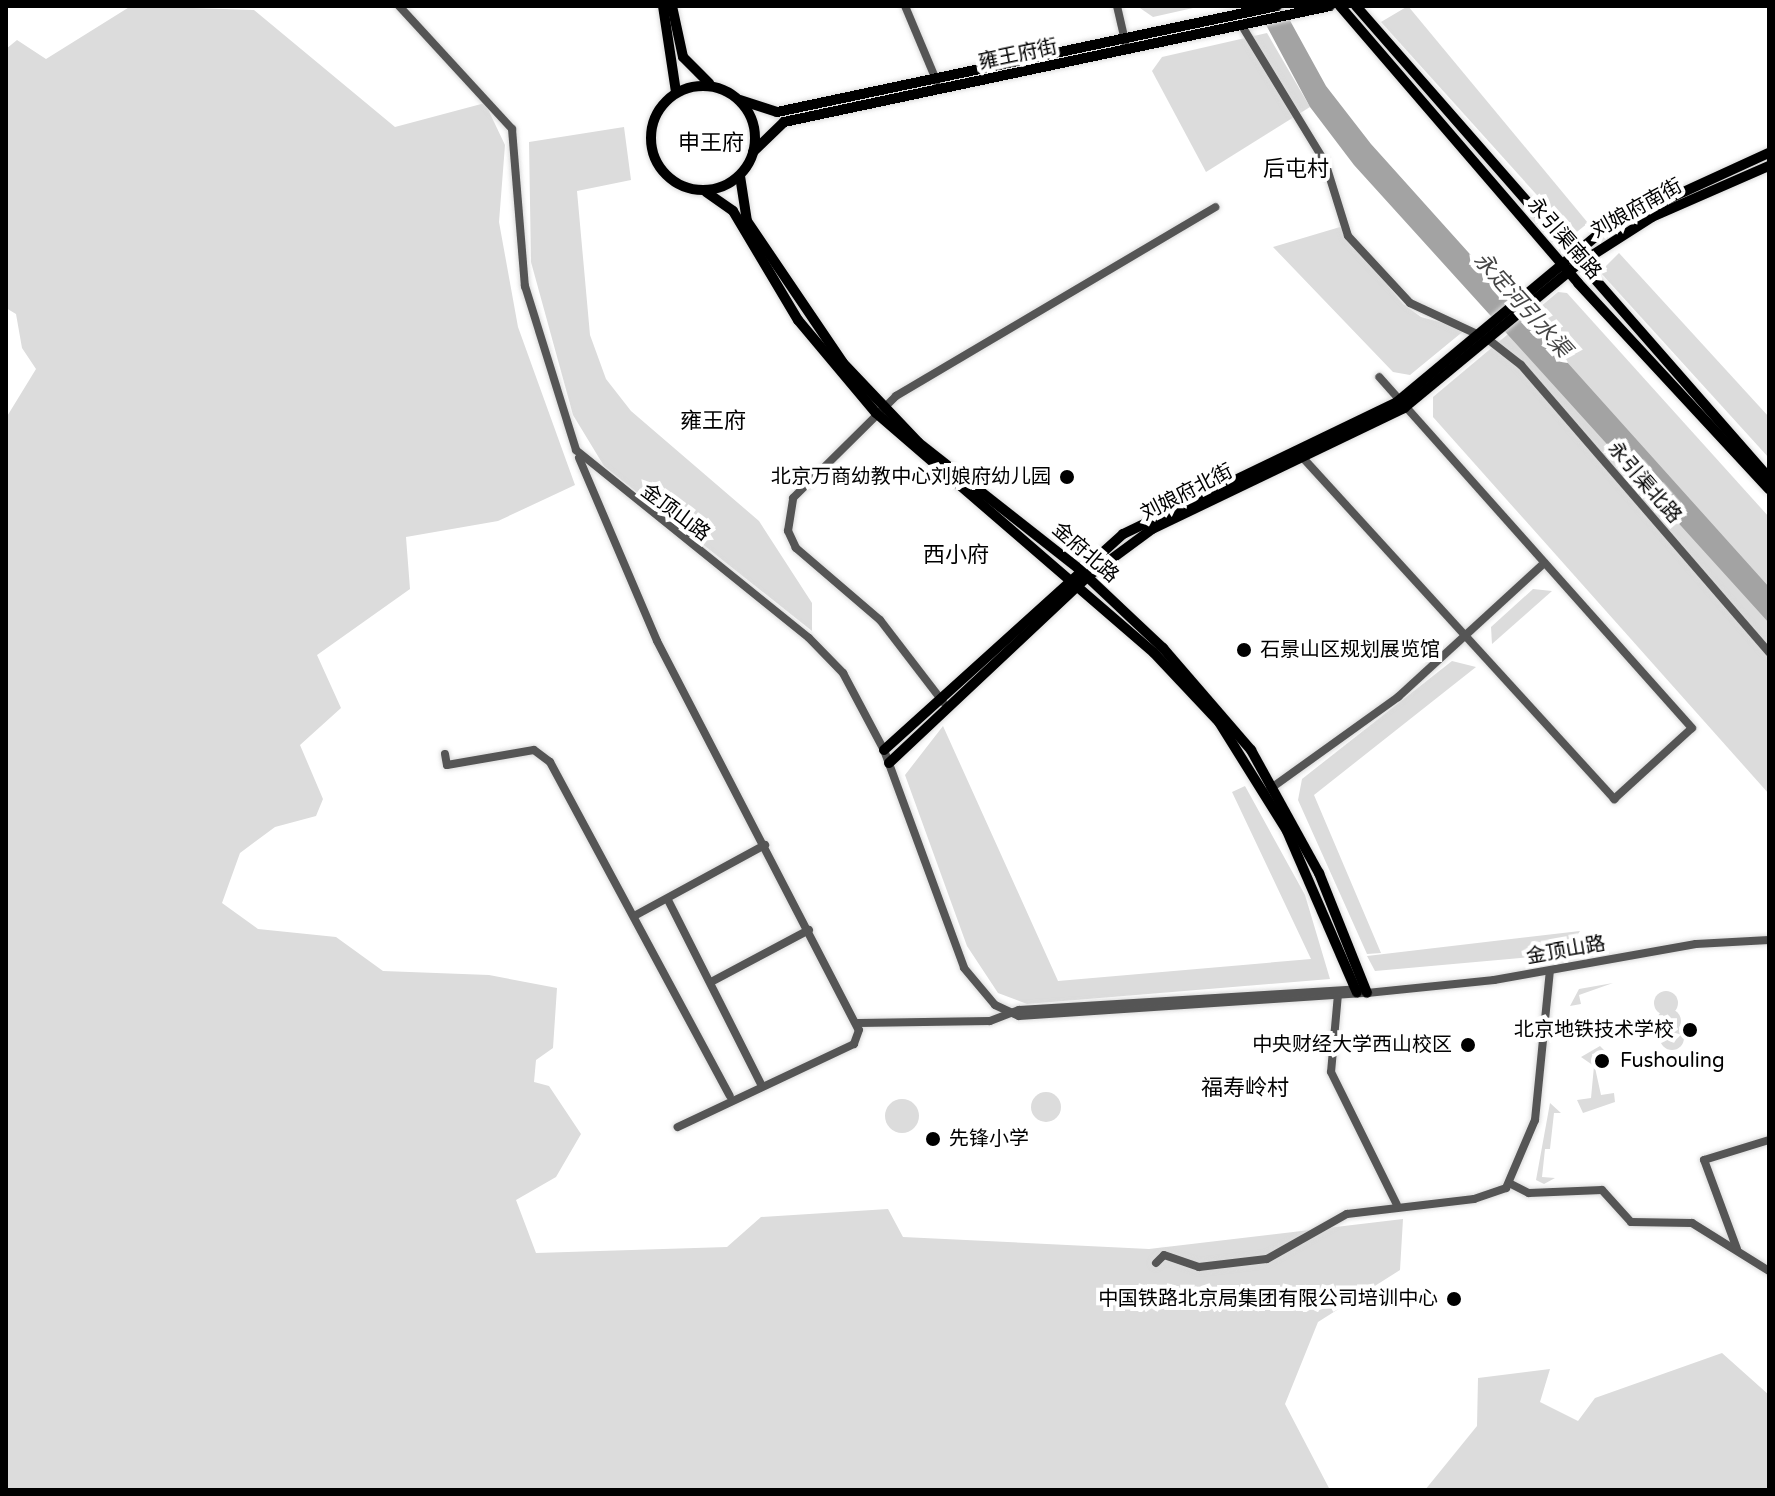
<!DOCTYPE html>
<meta charset="utf-8">
<style>
body{margin:0}
#map{position:relative;width:1775px;height:1496px;overflow:hidden;background:#fff;font-family:"Varela Round","Noto Sans SC",sans-serif}
div>[style]{position:absolute}
.green>*{inset:0;background:#dcdcdc}
.round{border-radius:50%}
.water>*{inset:0;background:#a3a3a3}
.roads{filter:drop-shadow(0 0 2px #dbdbdb) drop-shadow(0 0 2px #dbdbdb)}
.minor>*{height:8px;margin:-4px;padding:0 4px;transform-origin:4px;border-radius:4px;background:#555}
.major>*{height:10px;margin:-5px;padding:0 5px;transform-origin:5px;border-radius:5px;background:#000}
.major>.ring{margin:-5px;padding:0;box-sizing:content-box;background:none;border:10px solid #000;border-radius:50%}
.dots>*{width:22px;height:22px;translate:-50% -50%;box-sizing:border-box;border:4px solid #fff;border-radius:50%}
span{translate:-50% -50%;white-space:nowrap;text-align:center;line-height:1.15;-webkit-text-stroke:8px #fff;paint-order:stroke}
.street-label{font-size:20px;color:#000}
.poi-label{font-size:20px;color:#000}
.right{translate:-100% -50%;text-align:right}
.left{translate:0 -50%;text-align:left}
.neighbourhood-label{font-size:22px;color:#000}
.water-label{font-size:22px;color:#444;font-style:italic}
.frame{position:absolute;inset:0;border:8px solid #000;pointer-events:none}
</style>
<div id="map">
<div class="green">
<i style="clip-path:polygon(131px 6px,254px 10px,395px 127px,485px 103px,505px 145px,499px 222px,518px 327px,575px 485px,498px 521px,406px 537px,410px 589px,317px 655px,341px 708px,300px 745px,323px 799px,316px 816px,275px 827px,240px 853px,222px 903px,258px 929px,336px 937px,383px 971px,489px 975px,557px 988px,553px 1048px,536px 1060px,534px 1082px,549px 1086px,581px 1134px,556px 1177px,516px 1200px,536px 1253px,727px 1247px,761px 1217px,888px 1209px,903px 1237px,1149px 1249px,1403px 1219px,1400px 1270px,1318px 1322px,1285px 1404px,1330px 1490px,6px 1490px,6px 418px,36px 369px,22px 348px,16px 314px,6px 308px,6px 49px,17px 40px,46px 59px)"></i>
<i style="clip-path:polygon(1137px 6px,1202px 6px,1153px 17px)"></i>
<i style="clip-path:polygon(1408px 6px,1588px 223px,1573px 235px,1381px 22px)"></i>
<i style="clip-path:polygon(1267px 33px,1310px 107px,1206px 172px,1152px 71px,1162px 57px)"></i>
<i style="clip-path:polygon(624px 127px,631px 180px,577px 191px,590px 335px,606px 379px,631px 411px,759px 521px,812px 603px,812px 631px,604px 466px,573px 415px,531px 262px,529px 142px)"></i>
<i style="clip-path:polygon(1340px 227px,1403px 304px,1421px 317px,1466px 329px,1410px 375px,1393px 372px,1273px 247px)"></i>
<i style="clip-path:polygon(1619px 253px,1769px 417px,1769px 458px,1600px 272px)"></i>
<i style="clip-path:polygon(1558px 292px,1567px 293px,1769px 517px,1769px 794px,1433px 417px,1433px 397px)"></i>
<i style="clip-path:polygon(1533px 589px,1552px 591px,1492px 644px,1491px 627px)"></i>
<i style="clip-path:polygon(1452px 661px,1476px 667px,1314px 795px,1381px 953px,1367px 954px,1298px 800px,1302px 779px)"></i>
<i style="clip-path:polygon(943px 726px,1058px 981px,1311px 959px,1232px 792px,1245px 786px,1305px 895px,1330px 979px,1027px 1004px,998px 993px,967px 946px,905px 775px)"></i>
<i style="clip-path:polygon(1580px 931px,1564px 954px,1375px 971px,1367px 956px)"></i>
<i style="clip-path:polygon(1613px 983px,1579px 995px,1581px 1004px,1570px 1006px,1579px 989px)"></i>
<i class="round" style="left:1654px;top:991px;width:24px;height:24px"></i>
<i class="round" style="left:1657px;top:1009px;width:24px;height:24px"></i>
<i class="round" style="left:1660px;top:1026px;width:24px;height:24px"></i>
<i style="clip-path:polygon(1600px 1046px,1605px 1051px,1592px 1054px,1601px 1095px,1614px 1093px,1615px 1102px,1583px 1113px,1577px 1100px,1591px 1098px,1594px 1066px,1581px 1057px)"></i>
<i class="round" style="left:1031px;top:1092px;width:30px;height:30px"></i>
<i class="round" style="left:885px;top:1099px;width:34px;height:34px"></i>
<i style="clip-path:polygon(1550px 1103px,1561px 1113px,1554px 1113px,1550px 1149px,1545px 1149px,1542px 1177px,1555px 1178px,1544px 1184px,1536px 1180px)"></i>
<i style="clip-path:polygon(1722px 1353px,1769px 1395px,1769px 1490px,1425px 1490px,1477px 1426px,1478px 1378px,1550px 1369px,1540px 1402px,1578px 1421px,1595px 1398px)"></i>
</div>
<div class="water">
<i style="clip-path:polygon(1256px 6px,1282px 6px,1326px 86px,1371px 144px,1769px 587px,1769px 623px,1354px 165px,1310px 107px)"></i>
</div>
<div class="roads">
<div class="minor">
<i style="left:399px;top:6px;width:167px;rotate:47.4deg"></i>
<i style="left:512px;top:129px;width:158px;rotate:85.3deg"></i>
<i style="left:525px;top:286px;width:172px;rotate:72.7deg"></i>
<i style="left:576px;top:450px;width:299px;rotate:38.9deg"></i>
<i style="left:809px;top:638px;width:49px;rotate:45.8deg"></i>
<i style="left:843px;top:673px;width:87px;rotate:62deg"></i>
<i style="left:884px;top:750px;width:232px;rotate:69.8deg"></i>
<i style="left:964px;top:968px;width:48px;rotate:50deg"></i>
<i style="left:995px;top:1005px;width:26px;rotate:25deg"></i>
<i style="left:1019px;top:1016px;width:349px;rotate:-3.8deg"></i>
<i style="left:1367px;top:993px;width:128px;rotate:-5.8deg"></i>
<i style="left:1494px;top:980px;width:205px;rotate:-10.1deg"></i>
<i style="left:1696px;top:944px;width:73px;rotate:-3.1deg"></i>
<i style="left:905px;top:6px;width:82px;rotate:67.2deg"></i>
<i style="left:1117px;top:6px;width:39px;rotate:77deg"></i>
<i style="left:1242px;top:26px;width:159px;rotate:58.6deg"></i>
<i style="left:1325px;top:162px;width:77px;rotate:72.7deg"></i>
<i style="left:1348px;top:236px;width:91px;rotate:47.2deg"></i>
<i style="left:1410px;top:303px;width:76px;rotate:24.9deg"></i>
<i style="left:1489px;top:340px;width:41px;rotate:38deg"></i>
<i style="left:1521px;top:365px;width:379px;rotate:49.2deg"></i>
<i style="left:579px;top:458px;width:199px;rotate:66.9deg"></i>
<i style="left:657px;top:641px;width:438px;rotate:62.6deg"></i>
<i style="left:859px;top:1030px;width:15px;rotate:110deg"></i>
<i style="left:854px;top:1044px;width:195px;rotate:154.8deg"></i>
<i style="left:1303px;top:458px;width:462px;rotate:47.6deg"></i>
<i style="left:1614px;top:799px;width:105px;rotate:-42.3deg"></i>
<i style="left:1692px;top:728px;width:470px;rotate:-131.7deg"></i>
<i style="left:943px;top:702px;width:103px;rotate:-127.5deg"></i>
<i style="left:880px;top:620px;width:111px;rotate:-139.4deg"></i>
<i style="left:796px;top:548px;width:19px;rotate:-115deg"></i>
<i style="left:788px;top:531px;width:33px;rotate:-81deg"></i>
<i style="left:793px;top:498px;width:145px;rotate:-44.7deg"></i>
<i style="left:896px;top:396px;width:371px;rotate:-30.6deg"></i>
<i style="left:445px;top:754px;width:11px;rotate:80deg"></i>
<i style="left:447px;top:765px;width:88px;rotate:-9.8deg"></i>
<i style="left:534px;top:750px;width:20px;rotate:37deg"></i>
<i style="left:550px;top:762px;width:379px;rotate:61.7deg"></i>
<i style="left:1270px;top:789px;width:158px;rotate:-35.7deg"></i>
<i style="left:1398px;top:697px;width:194px;rotate:-42.5deg"></i>
<i style="left:668px;top:900px;width:206px;rotate:63.2deg"></i>
<i style="left:636px;top:915px;width:147px;rotate:-28.5deg"></i>
<i style="left:711px;top:982px;width:111px;rotate:-28deg"></i>
<i style="left:1338px;top:994px;width:78px;rotate:95.1deg"></i>
<i style="left:1331px;top:1072px;width:148px;rotate:63.6deg"></i>
<i style="left:858px;top:1023px;width:132px;rotate:-0.9deg"></i>
<i style="left:990px;top:1021px;width:31px;rotate:-21deg"></i>
<i style="left:1019px;top:1010px;width:340px;rotate:-3.5deg"></i>
<i style="left:1509px;top:1183px;width:22px;rotate:27deg"></i>
<i style="left:1529px;top:1193px;width:73px;rotate:-2.4deg"></i>
<i style="left:1602px;top:1190px;width:43px;rotate:47.8deg"></i>
<i style="left:1631px;top:1222px;width:61px;rotate:0.9deg"></i>
<i style="left:1692px;top:1223px;width:91px;rotate:31.9deg"></i>
<i style="left:1737px;top:1249px;width:95px;rotate:-110.3deg"></i>
<i style="left:1704px;top:1160px;width:68px;rotate:-17.1deg"></i>
<i style="left:1156px;top:1263px;width:11px;rotate:-45deg"></i>
<i style="left:1164px;top:1255px;width:37px;rotate:19deg"></i>
<i style="left:1199px;top:1267px;width:68px;rotate:-6.7deg"></i>
<i style="left:1267px;top:1259px;width:92px;rotate:-29.4deg"></i>
<i style="left:1347px;top:1214px;width:128px;rotate:-6.7deg"></i>
<i style="left:1474px;top:1199px;width:34px;rotate:-19deg"></i>
<i style="left:1506px;top:1188px;width:74px;rotate:-66.9deg"></i>
<i style="left:1535px;top:1120px;width:150px;rotate:-84.3deg"></i>
</div>
<div class="major">
<i style="left:663px;top:6px;width:87px;rotate:81.4deg"></i>
<i style="left:672px;top:6px;width:52px;rotate:77.8deg"></i>
<i style="left:683px;top:57px;width:37px;rotate:45deg"></i>
<i style="left:1340px;top:6px;width:365px;rotate:49.3deg"></i>
<i style="left:1578px;top:283px;width:281px;rotate:47.2deg"></i>
<i style="left:1356px;top:6px;width:627px;rotate:48.81deg"></i>
<i class="ring" style="left:651px;top:86px;width:94px;height:94px"></i>
<i style="left:740px;top:100px;width:39px;rotate:18deg"></i>
<i style="left:777px;top:112px;width:511px;rotate:-11.97deg"></i>
<i style="left:753px;top:152px;width:43px;rotate:-44.1deg"></i>
<i style="left:784px;top:122px;width:558px;rotate:-11.99deg"></i>
<i style="left:740px;top:176px;width:46px;rotate:81.2deg"></i>
<i style="left:747px;top:221px;width:171px;rotate:55.9deg"></i>
<i style="left:843px;top:363px;width:110px;rotate:46.5deg"></i>
<i style="left:919px;top:443px;width:202px;rotate:38.2deg"></i>
<i style="left:1078px;top:568px;width:117px;rotate:43.3deg"></i>
<i style="left:1163px;top:648px;width:135px;rotate:49.2deg"></i>
<i style="left:1251px;top:750px;width:141px;rotate:61.1deg"></i>
<i style="left:1319px;top:873px;width:129px;rotate:68.2deg"></i>
<i style="left:706px;top:192px;width:33px;rotate:35deg"></i>
<i style="left:733px;top:211px;width:127px;rotate:59.2deg"></i>
<i style="left:798px;top:320px;width:121px;rotate:50deg"></i>
<i style="left:876px;top:413px;width:367px;rotate:40.8deg"></i>
<i style="left:1154px;top:653px;width:95px;rotate:46.7deg"></i>
<i style="left:1219px;top:722px;width:128px;rotate:58deg"></i>
<i style="left:1287px;top:831px;width:176px;rotate:66.6deg"></i>
<i style="left:884px;top:750px;width:322px;rotate:-42.1deg"></i>
<i style="left:1123px;top:534px;width:304px;rotate:-25.7deg"></i>
<i style="left:1397px;top:402px;width:273px;rotate:-39.8deg"></i>
<i style="left:1607px;top:227px;width:178px;rotate:-24.6deg"></i>
<i style="left:889px;top:763px;width:272px;rotate:-43.2deg"></i>
<i style="left:1087px;top:577px;width:81px;rotate:-36.4deg"></i>
<i style="left:1152px;top:529px;width:280px;rotate:-25.6deg"></i>
<i style="left:1404px;top:408px;width:224px;rotate:-39.6deg"></i>
<i style="left:1577px;top:265px;width:89px;rotate:-32.6deg"></i>
<i style="left:1652px;top:217px;width:128px;rotate:-23.6deg"></i>
</div>
</div>
<div class="dots">
<i style="left:1067px;top:477px;background:#000"></i>
<i style="left:1244px;top:650px;background:#000"></i>
<i style="left:1690px;top:1030px;background:#000"></i>
<i style="left:1468px;top:1045px;background:#000"></i>
<i style="left:1602px;top:1061px;background:#000"></i>
<i style="left:933px;top:1139px;background:#000"></i>
<i style="left:1454px;top:1299px;background:#000"></i>
</div>
<div class="street-label">
<span style="left:1018px;top:55px;rotate:-12deg">雍王府街</span>
<span style="left:1637px;top:209px;rotate:-29deg">刘娘府南街</span>
<span style="left:1564px;top:239px;rotate:49deg">永引渠南路</span>
<span style="left:1644px;top:483px;rotate:49deg">永引渠北路</span>
<span style="left:1187px;top:493px;rotate:-27deg">刘娘府北街</span>
<span style="left:675px;top:513px;rotate:37deg">金顶山路</span>
<span style="left:1085px;top:553px;rotate:41deg">金府北路</span>
<span style="left:1566px;top:951px;rotate:-10deg">金顶山路</span>
</div>
<div class="poi-label">
<span class="right" style="left:1051px;top:477px">北京万商幼教中心刘娘府幼儿园</span>
<span class="left" style="left:1260px;top:650px">石景山区规划展览馆</span>
<span class="right" style="left:1674px;top:1030px">北京地铁技术学校</span>
<span class="right" style="left:1452px;top:1045px">中央财经大学西山校区</span>
<span class="left" style="left:1620px;top:1061px">Fushouling</span>
<span class="left" style="left:949px;top:1139px">先锋小学</span>
<span class="right" style="left:1438px;top:1299px">中国铁路北京局集团有限公司培训中心</span>
</div>
<div class="neighbourhood-label">
<span style="left:711px;top:144px">申王府</span>
<span style="left:1296px;top:170px">后屯村</span>
<span style="left:713px;top:422px">雍王府</span>
<span style="left:956px;top:556px">西小府</span>
<span style="left:1245px;top:1089px">福寿岭村</span>
</div>
<div class="water-label">
<span style="left:1522px;top:305px;rotate:48deg">永定河引水渠</span>
</div>
<div class="frame"></div>
</div>
